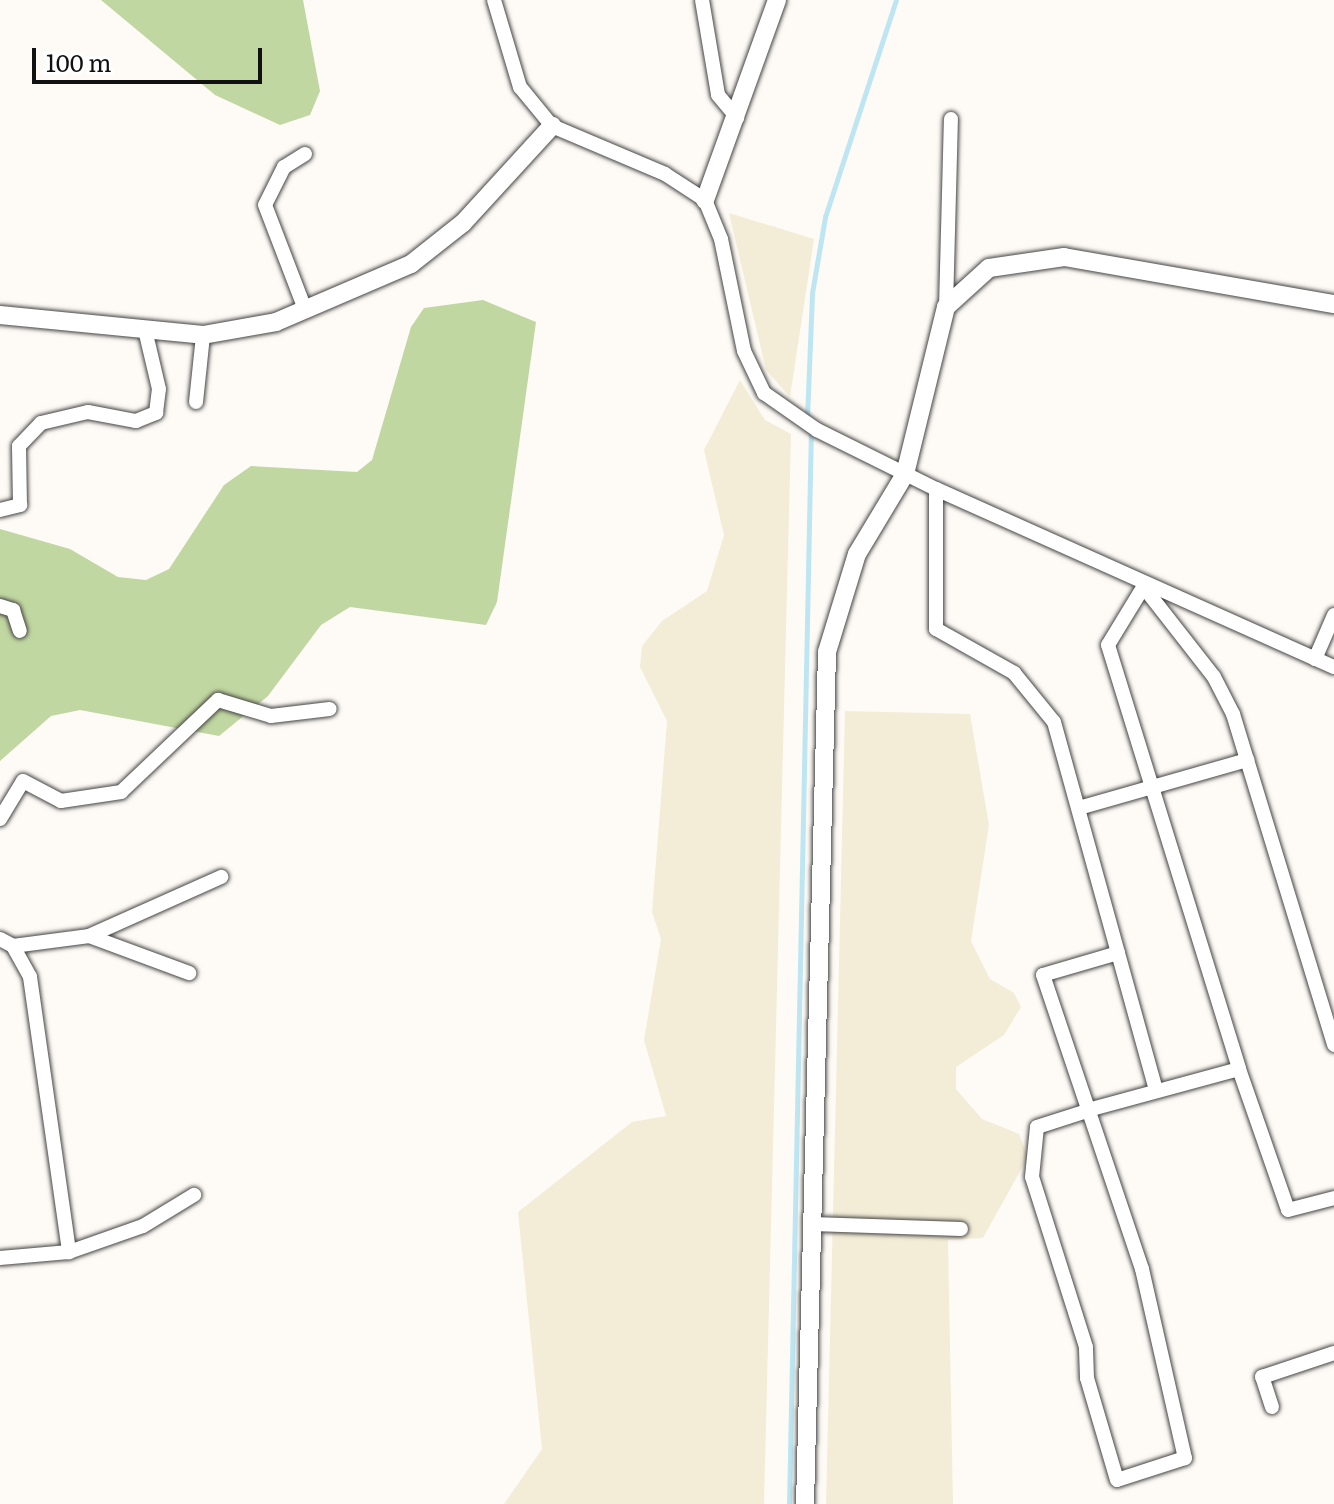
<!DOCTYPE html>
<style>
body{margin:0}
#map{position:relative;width:1334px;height:1504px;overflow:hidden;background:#fefbf6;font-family:Literata,serif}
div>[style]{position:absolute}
.farmland>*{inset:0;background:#f3edd7}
.forest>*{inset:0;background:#c1d7a1}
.stream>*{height:5px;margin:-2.5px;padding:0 2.5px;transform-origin:2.5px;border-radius:2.5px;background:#bee6f2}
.roads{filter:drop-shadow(0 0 2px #444) drop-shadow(0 0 2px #444)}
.minor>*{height:14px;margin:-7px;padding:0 7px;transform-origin:7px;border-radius:7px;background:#fff}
.tertiary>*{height:18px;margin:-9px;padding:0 9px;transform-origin:9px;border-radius:9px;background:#fff}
span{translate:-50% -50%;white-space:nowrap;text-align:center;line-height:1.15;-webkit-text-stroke:8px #fff;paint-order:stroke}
.scale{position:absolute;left:32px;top:48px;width:230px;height:36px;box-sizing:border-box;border:4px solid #111;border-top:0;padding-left:10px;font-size:24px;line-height:28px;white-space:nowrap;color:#111;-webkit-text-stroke:6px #fff;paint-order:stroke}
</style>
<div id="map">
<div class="farmland">
<i style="clip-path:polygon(729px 213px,814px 239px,790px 397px,766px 370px)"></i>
<i style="clip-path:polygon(740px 380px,765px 420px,791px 434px,764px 1504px,504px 1504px,542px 1449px,518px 1212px,632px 1122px,666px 1116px,644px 1040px,661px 939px,652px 912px,667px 721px,640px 667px,642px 646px,662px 621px,707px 591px,724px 535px,704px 450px)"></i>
<i style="clip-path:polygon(845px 711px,970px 714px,989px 825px,971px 941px,990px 979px,1014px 993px,1021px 1007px,1004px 1035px,956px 1067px,956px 1089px,982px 1119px,1019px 1134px,1028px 1157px,983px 1238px,948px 1240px,953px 1504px,826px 1504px)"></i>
</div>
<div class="forest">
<i style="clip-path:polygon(101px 0,303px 0,320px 91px,310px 115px,280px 125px,215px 95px)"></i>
<i style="clip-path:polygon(483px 300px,536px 322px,497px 602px,486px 625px,350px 607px,321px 625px,268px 696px,219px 736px,80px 710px,51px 716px,0 761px,0 529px,70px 549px,118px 577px,146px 580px,169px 569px,224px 485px,251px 466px,357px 472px,372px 460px,411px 327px,424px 308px)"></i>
</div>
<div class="stream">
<i style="left:807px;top:418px;width:125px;rotate:-87.7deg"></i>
<i style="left:812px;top:293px;width:77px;rotate:-80.3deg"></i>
<i style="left:825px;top:217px;width:228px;rotate:-71.9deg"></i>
<i style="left:789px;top:1504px;width:1073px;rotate:-88.83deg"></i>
</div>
<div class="roads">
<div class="minor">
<i style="left:494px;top:0;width:91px;rotate:73.4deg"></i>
<i style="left:520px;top:87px;width:50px;rotate:50.6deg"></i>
<i style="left:552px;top:126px;width:123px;rotate:23deg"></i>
<i style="left:665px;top:174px;width:48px;rotate:33deg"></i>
<i style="left:705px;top:200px;width:42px;rotate:67.7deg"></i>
<i style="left:721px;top:239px;width:114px;rotate:78.4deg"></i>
<i style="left:744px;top:351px;width:47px;rotate:64.5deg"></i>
<i style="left:764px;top:393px;width:65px;rotate:34.9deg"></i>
<i style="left:817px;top:430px;width:133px;rotate:26.4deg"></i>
<i style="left:936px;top:489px;width:436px;rotate:24.1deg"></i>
<i style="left:702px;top:0;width:96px;rotate:80.4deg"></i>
<i style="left:718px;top:95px;width:30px;rotate:50deg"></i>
<i style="left:305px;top:154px;width:25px;rotate:148deg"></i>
<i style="left:284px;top:167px;width:42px;rotate:116.6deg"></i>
<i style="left:265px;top:205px;width:111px;rotate:69deg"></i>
<i style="left:946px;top:307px;width:188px;rotate:-88.5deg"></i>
<i style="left:196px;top:402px;width:67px;rotate:-84deg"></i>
<i style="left:936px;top:489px;width:140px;rotate:90deg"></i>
<i style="left:936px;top:629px;width:90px;rotate:29.4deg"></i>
<i style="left:1014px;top:673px;width:63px;rotate:50.8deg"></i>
<i style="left:1054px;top:722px;width:240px;rotate:74.5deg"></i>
<i style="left:1118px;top:953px;width:78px;rotate:163.7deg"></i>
<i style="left:1043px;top:975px;width:310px;rotate:71.4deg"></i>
<i style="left:1142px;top:1269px;width:194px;rotate:77.2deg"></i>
<i style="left:1185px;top:1458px;width:71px;rotate:162.1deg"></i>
<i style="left:1117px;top:1480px;width:106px;rotate:-106.4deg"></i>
<i style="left:1087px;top:1378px;width:31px;rotate:-92deg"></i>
<i style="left:1086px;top:1347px;width:178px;rotate:-107.6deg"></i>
<i style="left:1032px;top:1177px;width:50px;rotate:-84.3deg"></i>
<i style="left:1037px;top:1127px;width:52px;rotate:-17.7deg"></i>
<i style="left:0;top:510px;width:21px;rotate:-14deg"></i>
<i style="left:20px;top:505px;width:59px;rotate:-91deg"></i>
<i style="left:19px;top:446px;width:32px;rotate:-46deg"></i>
<i style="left:41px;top:423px;width:48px;rotate:-13.2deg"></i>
<i style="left:88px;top:412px;width:49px;rotate:10.6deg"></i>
<i style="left:136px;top:421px;width:22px;rotate:-22deg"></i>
<i style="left:156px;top:413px;width:24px;rotate:-83deg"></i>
<i style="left:159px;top:389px;width:61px;rotate:-103.3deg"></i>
<i style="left:1144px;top:586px;width:69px;rotate:121.4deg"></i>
<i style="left:1108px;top:645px;width:444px;rotate:72.8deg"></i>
<i style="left:1239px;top:1069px;width:149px;rotate:70.8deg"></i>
<i style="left:1288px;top:1210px;width:48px;rotate:-14.6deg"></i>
<i style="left:1146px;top:590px;width:110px;rotate:52deg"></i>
<i style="left:1214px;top:677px;width:42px;rotate:62.8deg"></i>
<i style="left:1233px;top:714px;width:346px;rotate:73deg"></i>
<i style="left:0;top:606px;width:14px;rotate:17deg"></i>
<i style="left:13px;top:610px;width:22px;rotate:72deg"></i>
<i style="left:1315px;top:659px;width:48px;rotate:-66.6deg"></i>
<i style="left:1082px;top:807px;width:172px;rotate:-15.9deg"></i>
<i style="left:0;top:819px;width:44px;rotate:-58.8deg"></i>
<i style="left:23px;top:781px;width:43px;rotate:27.8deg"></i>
<i style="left:61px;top:801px;width:61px;rotate:-8.5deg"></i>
<i style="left:121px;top:792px;width:134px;rotate:-43.5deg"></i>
<i style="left:218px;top:700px;width:55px;rotate:16.8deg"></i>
<i style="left:271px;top:716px;width:59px;rotate:-6.8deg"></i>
<i style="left:89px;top:936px;width:107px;rotate:20.3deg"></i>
<i style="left:0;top:939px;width:15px;rotate:28deg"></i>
<i style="left:13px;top:946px;width:35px;rotate:61deg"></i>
<i style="left:30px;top:977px;width:278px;rotate:81.9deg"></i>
<i style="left:69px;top:1252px;width:78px;rotate:-19.4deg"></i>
<i style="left:143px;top:1226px;width:60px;rotate:-31.3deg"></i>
<i style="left:13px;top:946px;width:77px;rotate:-7.5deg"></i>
<i style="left:89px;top:936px;width:145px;rotate:-24.1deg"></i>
<i style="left:1118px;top:953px;width:142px;rotate:74.5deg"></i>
<i style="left:1092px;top:1109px;width:152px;rotate:-15.2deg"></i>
<i style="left:812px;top:1224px;width:149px;rotate:1.9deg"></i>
<i style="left:0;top:1258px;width:69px;rotate:-5deg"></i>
<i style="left:1272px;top:1407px;width:32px;rotate:-108deg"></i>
<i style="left:1262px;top:1377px;width:76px;rotate:-18.4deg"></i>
</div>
<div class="tertiary">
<i style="left:705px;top:200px;width:213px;rotate:-70.2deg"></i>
<i style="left:0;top:315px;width:204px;rotate:5.6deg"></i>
<i style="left:203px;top:335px;width:74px;rotate:-10.1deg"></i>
<i style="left:276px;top:322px;width:147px;rotate:-23.2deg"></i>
<i style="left:411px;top:264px;width:66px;rotate:-38.3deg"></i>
<i style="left:463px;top:223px;width:132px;rotate:-47.5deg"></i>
<i style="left:805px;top:1504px;width:852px;rotate:-88.52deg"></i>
<i style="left:827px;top:652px;width:102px;rotate:-73deg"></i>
<i style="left:857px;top:554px;width:93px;rotate:-59deg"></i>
<i style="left:905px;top:474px;width:172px;rotate:-76.2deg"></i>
<i style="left:946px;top:307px;width:58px;rotate:-42.2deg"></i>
<i style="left:989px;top:268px;width:76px;rotate:-8.3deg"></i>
<i style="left:1064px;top:257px;width:274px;rotate:9.9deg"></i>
</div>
</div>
<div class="scale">100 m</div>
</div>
